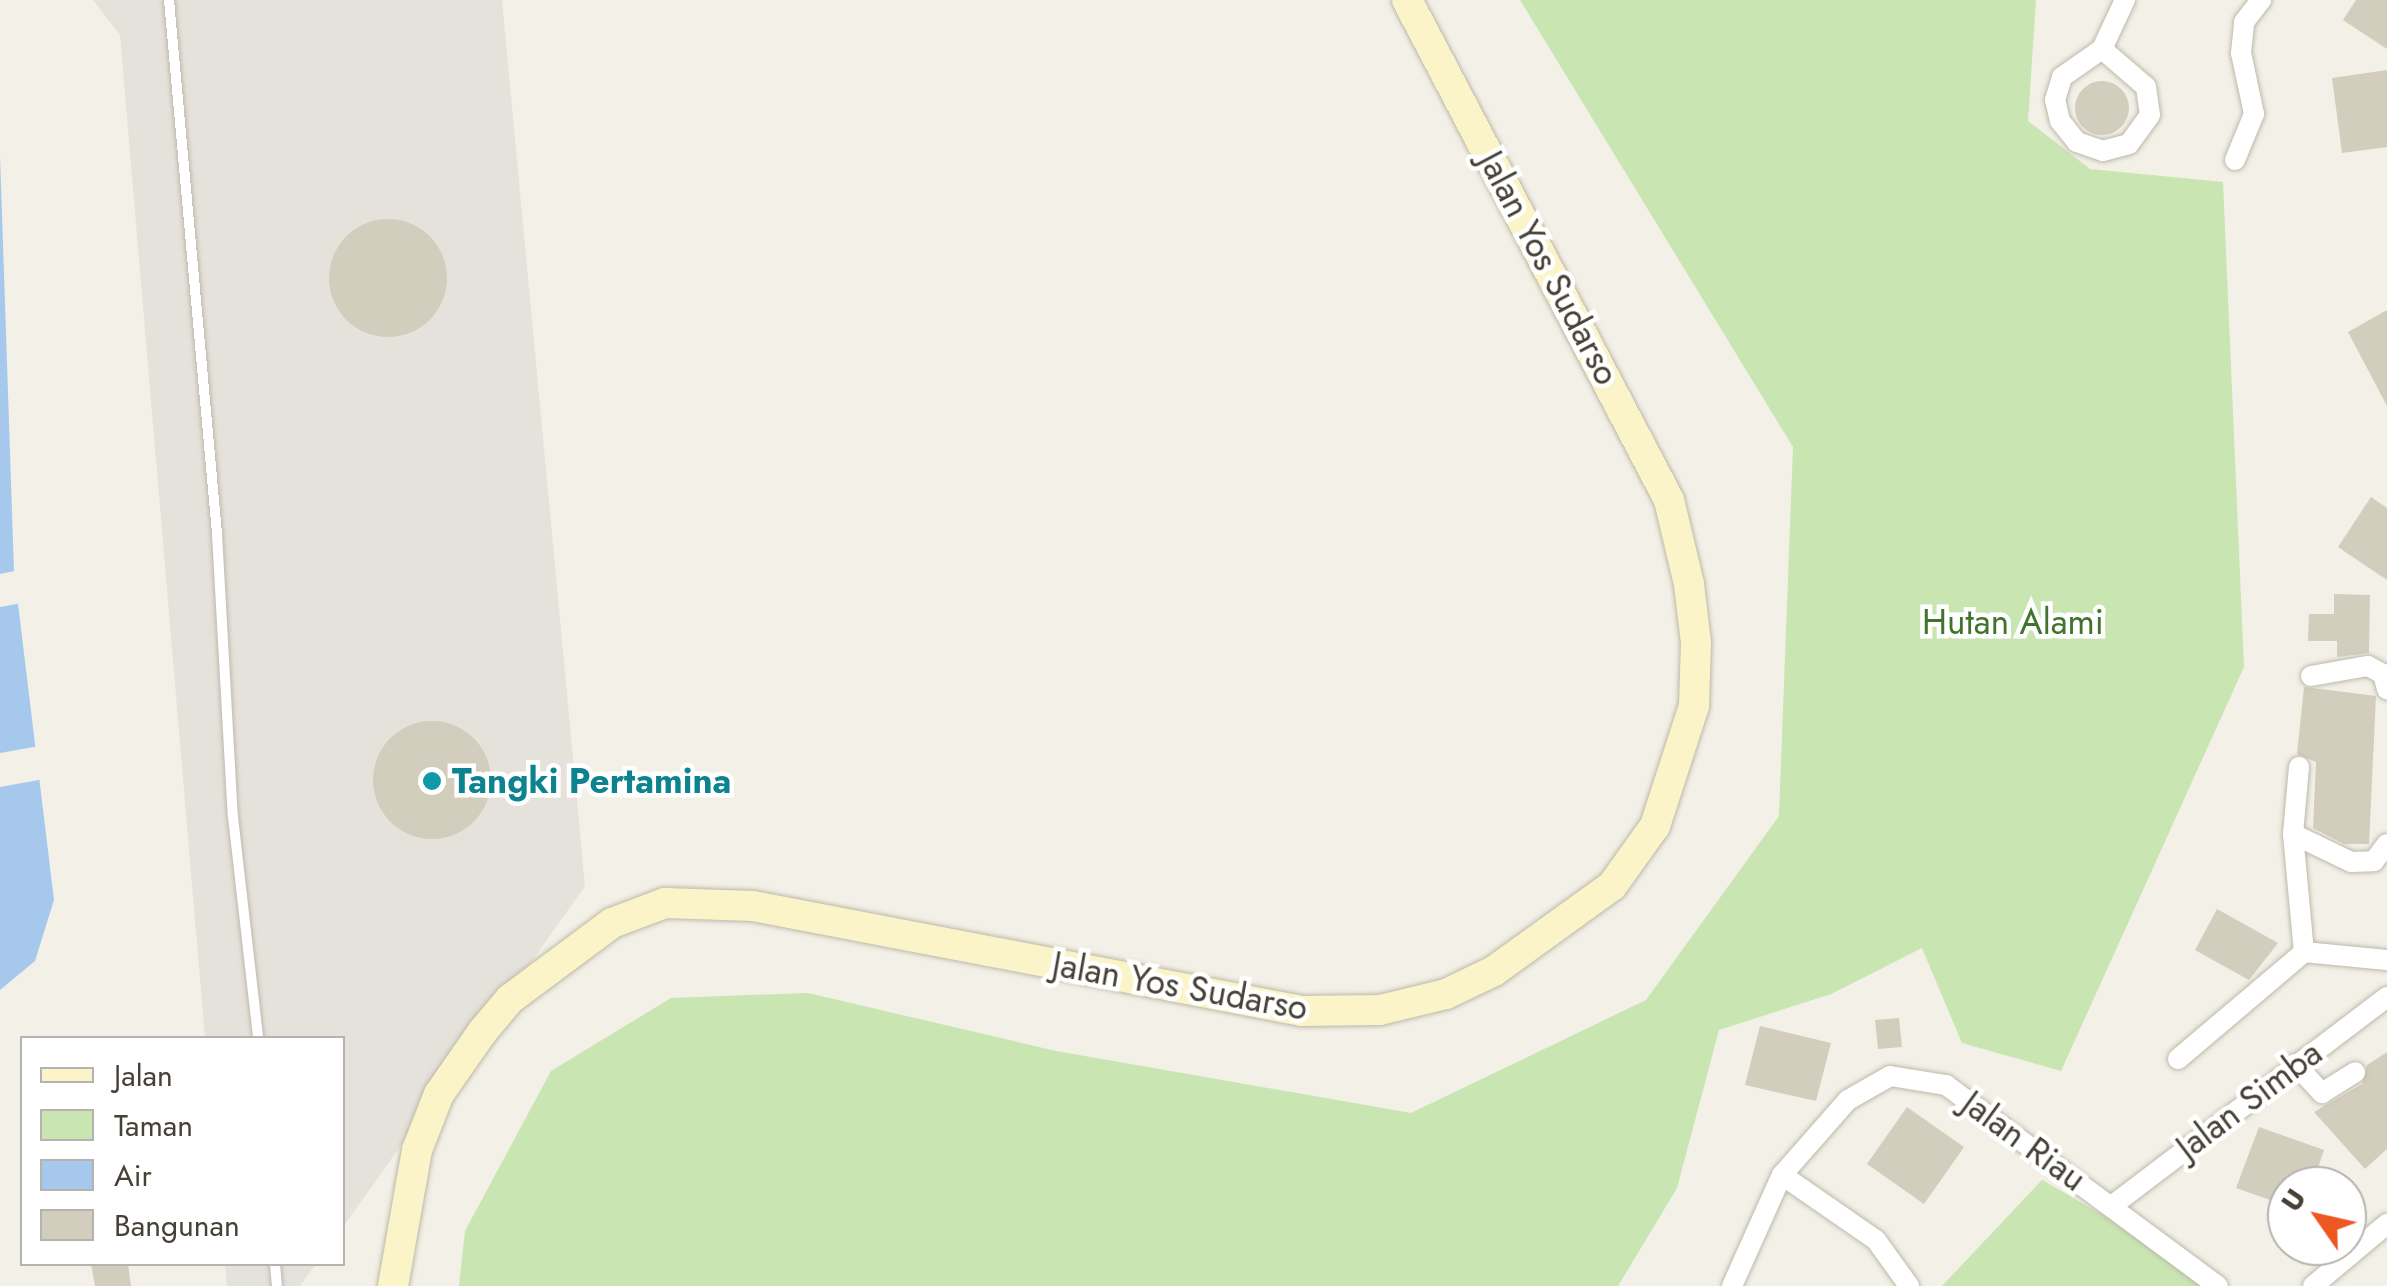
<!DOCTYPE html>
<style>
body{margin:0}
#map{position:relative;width:2387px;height:1286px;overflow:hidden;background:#f2f0e7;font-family:Jost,sans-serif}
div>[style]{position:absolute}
.industrial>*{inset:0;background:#e5e2dc}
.green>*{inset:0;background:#c8e5b2}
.water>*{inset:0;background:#a6c8ec}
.pier>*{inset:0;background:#f2f0e7}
.building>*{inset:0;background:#d3cdbd}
.round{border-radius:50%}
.roads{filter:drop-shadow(0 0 2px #bdb9aa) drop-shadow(0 0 2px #bdb9aa)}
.lane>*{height:10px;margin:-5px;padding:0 5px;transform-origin:5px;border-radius:5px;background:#fff}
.street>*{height:20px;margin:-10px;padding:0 10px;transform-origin:10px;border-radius:10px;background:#fff}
.secondary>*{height:30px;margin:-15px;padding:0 15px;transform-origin:15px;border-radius:15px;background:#fbf4c8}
.dots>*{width:28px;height:28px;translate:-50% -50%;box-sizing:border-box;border:5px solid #fff;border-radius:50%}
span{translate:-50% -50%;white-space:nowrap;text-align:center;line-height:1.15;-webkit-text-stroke:9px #fff;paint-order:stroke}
.street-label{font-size:35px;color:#454136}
.park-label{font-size:35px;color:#40742d}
.culture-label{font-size:35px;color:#0d838f;font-weight:700}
.left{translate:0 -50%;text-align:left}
.legend{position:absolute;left:20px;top:1036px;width:325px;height:230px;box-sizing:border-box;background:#fff;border:2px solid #b5b3af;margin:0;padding:12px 18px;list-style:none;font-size:30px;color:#454136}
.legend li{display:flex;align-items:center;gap:20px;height:50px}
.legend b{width:50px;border:2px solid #b5b3af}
.north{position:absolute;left:2267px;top:1166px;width:100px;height:100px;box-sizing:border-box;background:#fff;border:2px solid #b5b3af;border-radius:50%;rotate:304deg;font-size:28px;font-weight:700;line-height:40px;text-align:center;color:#454136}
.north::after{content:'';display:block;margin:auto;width:35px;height:45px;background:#ee5622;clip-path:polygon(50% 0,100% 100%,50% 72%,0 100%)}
</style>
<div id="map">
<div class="industrial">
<i style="clip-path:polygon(93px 0,502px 0,585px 886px,343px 1227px,342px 1038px,205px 1038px,120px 35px)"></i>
<i style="clip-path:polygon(225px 1264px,316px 1264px,300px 1286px,227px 1286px)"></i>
</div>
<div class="green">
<i style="clip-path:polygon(1520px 0,2036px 0,2028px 121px,2090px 169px,2223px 182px,2244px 667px,2061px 1071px,1962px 1043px,1922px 948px,1831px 994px,1719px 1030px,1677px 1188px,1618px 1286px,459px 1286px,465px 1231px,551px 1071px,671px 998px,808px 993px,1056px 1051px,1411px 1113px,1646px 1000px,1779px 816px,1793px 447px)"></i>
<i style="clip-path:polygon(2042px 1180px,2226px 1286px,1942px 1286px)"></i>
</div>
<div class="water">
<i style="clip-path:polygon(0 155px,14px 571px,54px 900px,35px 961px,0 990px)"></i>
</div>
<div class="pier">
<i style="clip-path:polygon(19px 570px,22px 603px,0 607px,0 574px)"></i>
<i style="clip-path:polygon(39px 746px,44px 779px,0 787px,0 753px)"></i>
</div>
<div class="building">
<i style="clip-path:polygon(2356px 0,2387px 0,2387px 49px,2343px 20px)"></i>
<i style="clip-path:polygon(2387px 70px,2387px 147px,2342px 153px,2332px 78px)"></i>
<i class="round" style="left:2075px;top:81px;width:54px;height:54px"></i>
<i class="round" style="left:329px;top:219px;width:118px;height:118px"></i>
<i style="clip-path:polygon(2387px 310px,2387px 406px,2348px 332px)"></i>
<i style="clip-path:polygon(2371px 497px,2387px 508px,2387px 580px,2338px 547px)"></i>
<i style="clip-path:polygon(2334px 594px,2370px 595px,2369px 653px,2337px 657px,2337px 641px,2308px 641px,2309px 614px,2334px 614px)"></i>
<i style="clip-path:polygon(2304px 687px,2376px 696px,2369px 844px,2344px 844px,2313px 828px,2316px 762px,2297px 754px)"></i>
<i class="round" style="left:373px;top:721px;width:118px;height:118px"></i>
<i style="clip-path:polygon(2217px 909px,2278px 943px,2249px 980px,2195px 950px)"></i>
<i style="clip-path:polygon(1899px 1018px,1902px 1047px,1878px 1049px,1875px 1020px)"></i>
<i style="clip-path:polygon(1760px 1026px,1831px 1043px,1816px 1101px,1745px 1085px)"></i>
<i style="clip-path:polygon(2387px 1052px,2387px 1149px,2365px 1169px,2314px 1112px,2362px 1084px,2367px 1065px)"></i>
<i style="clip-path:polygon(1907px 1107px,1964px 1147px,1924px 1204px,1867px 1164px)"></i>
<i style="clip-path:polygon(2259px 1127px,2324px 1150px,2312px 1186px,2287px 1186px,2287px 1206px,2236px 1188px)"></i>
<i style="clip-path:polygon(91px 1264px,128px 1264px,131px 1286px,95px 1286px)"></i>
</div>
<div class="roads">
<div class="lane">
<i style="left:169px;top:0;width:536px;rotate:84.86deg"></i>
<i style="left:217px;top:534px;width:283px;rotate:86.8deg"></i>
<i style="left:233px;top:817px;width:222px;rotate:83.5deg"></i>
<i style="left:275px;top:1264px;width:22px;rotate:85deg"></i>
</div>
<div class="street">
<i style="left:2102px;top:49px;width:58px;rotate:40.8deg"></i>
<i style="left:2146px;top:87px;width:28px;rotate:82deg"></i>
<i style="left:2150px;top:115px;width:36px;rotate:126deg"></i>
<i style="left:2129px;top:144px;width:27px;rotate:165deg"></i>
<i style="left:2103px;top:151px;width:28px;rotate:-161deg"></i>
<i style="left:2077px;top:142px;width:27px;rotate:-129deg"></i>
<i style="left:2060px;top:121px;width:22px;rotate:-103deg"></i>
<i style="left:2055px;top:100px;width:24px;rotate:-73deg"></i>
<i style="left:2062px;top:77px;width:49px;rotate:-35deg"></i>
<i style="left:2102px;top:49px;width:54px;rotate:-64.9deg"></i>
<i style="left:2235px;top:160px;width:50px;rotate:-67.6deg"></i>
<i style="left:2254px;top:114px;width:62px;rotate:-102deg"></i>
<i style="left:2241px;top:53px;width:31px;rotate:-84deg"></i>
<i style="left:2244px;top:22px;width:28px;rotate:-52deg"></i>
<i style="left:2311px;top:676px;width:58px;rotate:-10deg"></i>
<i style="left:2368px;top:666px;width:17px;rotate:28deg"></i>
<i style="left:2383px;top:674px;width:16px;rotate:75deg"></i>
<i style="left:2299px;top:767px;width:67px;rotate:95.1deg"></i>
<i style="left:2293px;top:834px;width:119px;rotate:84.7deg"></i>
<i style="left:2293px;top:834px;width:64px;rotate:25.8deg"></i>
<i style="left:2351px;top:862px;width:23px;rotate:-2deg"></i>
<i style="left:2374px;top:861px;width:21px;rotate:-53deg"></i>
<i style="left:2178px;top:1059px;width:165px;rotate:-40.3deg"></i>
<i style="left:2304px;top:952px;width:83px;rotate:5.5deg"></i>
<i style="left:2295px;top:1064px;width:40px;rotate:47deg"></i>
<i style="left:2322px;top:1093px;width:39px;rotate:-32deg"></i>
<i style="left:1782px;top:1175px;width:114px;rotate:34.7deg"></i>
<i style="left:1876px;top:1240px;width:57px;rotate:54.3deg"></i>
<i style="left:2113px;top:1205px;width:344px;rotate:-37.2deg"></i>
<i style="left:1732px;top:1286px;width:122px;rotate:-65.8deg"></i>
<i style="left:1782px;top:1175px;width:100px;rotate:-48.7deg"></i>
<i style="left:1848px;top:1100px;width:48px;rotate:-29.7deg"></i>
<i style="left:1890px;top:1076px;width:57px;rotate:9.1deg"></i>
<i style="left:1946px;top:1085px;width:338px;rotate:36.5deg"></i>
<i style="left:2313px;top:1286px;width:97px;rotate:-40deg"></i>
</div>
<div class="secondary">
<i style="left:393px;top:1286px;width:138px;rotate:-80deg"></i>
<i style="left:417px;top:1150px;width:60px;rotate:-68.6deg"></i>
<i style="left:439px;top:1094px;width:77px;rotate:-55.1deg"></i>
<i style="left:483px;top:1031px;width:42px;rotate:-49.8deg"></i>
<i style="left:510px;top:999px;width:127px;rotate:-36.7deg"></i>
<i style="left:612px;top:923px;width:57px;rotate:-20.7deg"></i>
<i style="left:665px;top:903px;width:88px;rotate:2deg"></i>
<i style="left:753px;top:906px;width:559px;rotate:10.83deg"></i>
<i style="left:1302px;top:1011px;width:78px;rotate:-0.7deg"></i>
<i style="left:1380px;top:1010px;width:68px;rotate:-13.6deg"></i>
<i style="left:1446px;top:994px;width:53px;rotate:-25.6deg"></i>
<i style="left:1494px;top:971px;width:145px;rotate:-35.8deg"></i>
<i style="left:1612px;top:886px;width:74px;rotate:-54.4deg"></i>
<i style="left:1655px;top:826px;width:126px;rotate:-72deg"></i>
<i style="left:1694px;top:706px;width:63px;rotate:-88.2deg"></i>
<i style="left:1696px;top:643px;width:59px;rotate:-96.8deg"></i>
<i style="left:1689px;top:584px;width:86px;rotate:-103.4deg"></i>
<i style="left:1669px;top:500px;width:564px;rotate:-117.65deg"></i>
</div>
</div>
<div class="dots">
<i style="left:432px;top:781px;background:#0f9aa8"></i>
</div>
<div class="street-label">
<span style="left:1549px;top:268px;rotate:62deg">Jalan Yos Sudarso</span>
<span style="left:1180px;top:986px;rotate:10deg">Jalan Yos Sudarso</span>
<span style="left:2249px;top:1100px;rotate:-37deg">Jalan Simba</span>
<span style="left:2024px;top:1141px;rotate:36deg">Jalan Riau</span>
</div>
<div class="park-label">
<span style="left:2013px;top:622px">Hutan Alami</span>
</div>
<div class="culture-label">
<span class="left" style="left:452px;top:781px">Tangki Pertamina</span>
</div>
<ul class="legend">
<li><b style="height:12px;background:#fbf4c8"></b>Jalan</li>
<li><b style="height:28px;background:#c8e5b2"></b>Taman</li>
<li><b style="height:28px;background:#a6c8ec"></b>Air</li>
<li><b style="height:28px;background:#d3cdbd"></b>Bangunan</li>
</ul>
<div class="north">U</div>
</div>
